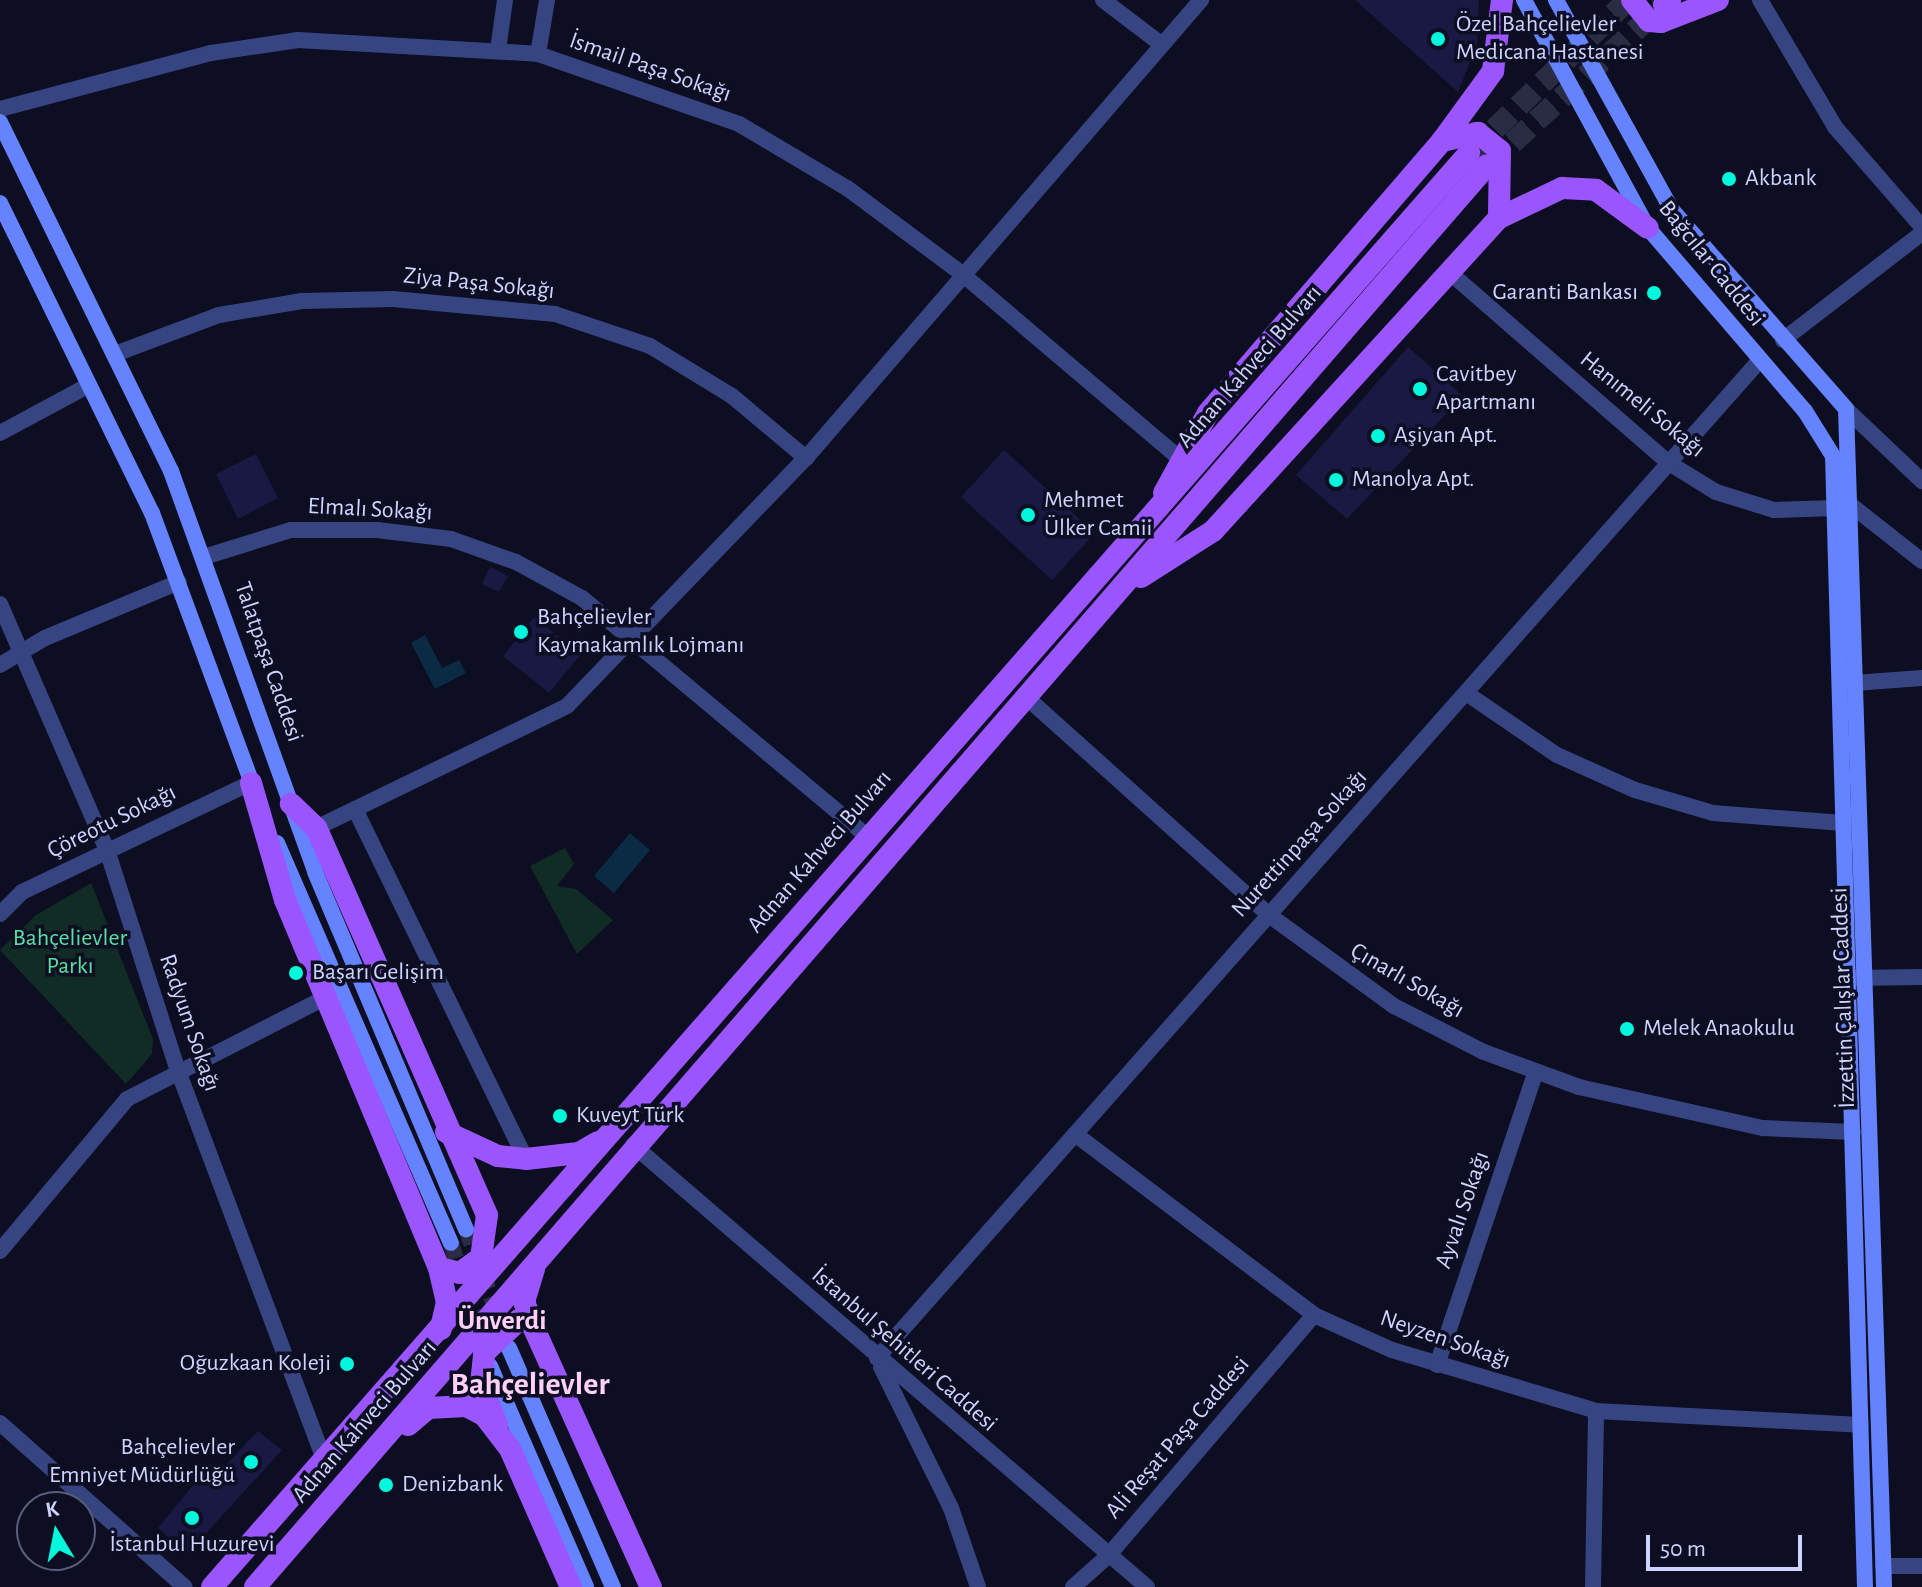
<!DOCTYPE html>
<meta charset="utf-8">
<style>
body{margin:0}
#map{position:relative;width:1922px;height:1587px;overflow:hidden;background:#0d0e22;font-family:"Alegreya Sans",sans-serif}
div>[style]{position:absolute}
.green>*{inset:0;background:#102c25}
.water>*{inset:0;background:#0b2b44}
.building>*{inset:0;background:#191943}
.secondary-tunnel>*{height:16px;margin-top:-8px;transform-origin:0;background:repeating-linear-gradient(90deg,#2a2c43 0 16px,transparent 0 24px)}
.primary-tunnel>*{height:22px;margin-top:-11px;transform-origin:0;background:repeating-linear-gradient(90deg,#2a2c43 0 22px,transparent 0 33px)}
.minor>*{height:16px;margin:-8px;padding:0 8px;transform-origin:8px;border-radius:8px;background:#374482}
.tertiary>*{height:16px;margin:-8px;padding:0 8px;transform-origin:8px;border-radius:8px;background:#374482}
.secondary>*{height:16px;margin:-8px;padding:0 8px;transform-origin:8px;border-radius:8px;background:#6582ff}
.primary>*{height:22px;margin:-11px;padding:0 11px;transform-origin:11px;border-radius:11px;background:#9b55ff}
.dots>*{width:22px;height:22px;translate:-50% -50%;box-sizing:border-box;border:4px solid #0d0e22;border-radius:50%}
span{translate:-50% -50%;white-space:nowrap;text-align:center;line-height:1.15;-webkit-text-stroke:7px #0d0e22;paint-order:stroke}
.poi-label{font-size:24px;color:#ced3ff}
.left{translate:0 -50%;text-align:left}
.right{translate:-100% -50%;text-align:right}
.street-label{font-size:24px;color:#ced3ff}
.park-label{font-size:24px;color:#58e1a2}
.quarter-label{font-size:28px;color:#ffd0f8;font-weight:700}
.district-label{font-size:32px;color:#ffd0f8;font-weight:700}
.north{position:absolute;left:16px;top:1491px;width:80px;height:80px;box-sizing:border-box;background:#0d0e22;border:2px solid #5a5d7a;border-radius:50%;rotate:350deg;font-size:22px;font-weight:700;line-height:32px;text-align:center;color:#ced3ff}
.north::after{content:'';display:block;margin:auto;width:28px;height:36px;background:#00f9dd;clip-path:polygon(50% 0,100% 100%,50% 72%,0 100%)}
.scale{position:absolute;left:1646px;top:1535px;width:156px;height:36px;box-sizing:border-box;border:4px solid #ced3ff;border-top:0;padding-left:10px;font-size:24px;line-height:28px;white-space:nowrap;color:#ced3ff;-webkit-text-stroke:6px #0d0e22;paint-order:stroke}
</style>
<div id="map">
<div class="green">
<i style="clip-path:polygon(565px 848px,574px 864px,557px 886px,576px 889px,613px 920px,577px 954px,530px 866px)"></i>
<i style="clip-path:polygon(91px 883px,153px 1039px,152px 1054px,126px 1084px,0 950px,36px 915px)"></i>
</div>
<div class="water">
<i style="clip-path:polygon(425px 635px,442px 668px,459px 660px,466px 673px,435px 689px,411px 643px)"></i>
<i style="clip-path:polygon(630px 833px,650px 850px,614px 893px,594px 876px)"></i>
</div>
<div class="building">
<i style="clip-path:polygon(1355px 0,1479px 0,1477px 45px,1458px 92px)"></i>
<i style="clip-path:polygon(1408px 347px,1463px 396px,1347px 519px,1296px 475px)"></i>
<i style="clip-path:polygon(1004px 450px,1095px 533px,1052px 580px,961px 497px)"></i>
<i style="clip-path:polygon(256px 454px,278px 498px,238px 519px,216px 474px)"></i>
<i style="clip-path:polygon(490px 567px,508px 576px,499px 592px,482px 584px)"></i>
<i style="clip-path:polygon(534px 617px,581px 654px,549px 693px,503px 656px)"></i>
<i style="clip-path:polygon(258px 1431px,282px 1450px,188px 1553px,180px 1548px,158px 1528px,198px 1479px,206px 1486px)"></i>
</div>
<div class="secondary-tunnel">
<i style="left:466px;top:1229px;width:93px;rotate:69.8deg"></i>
<i style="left:451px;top:1243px;width:99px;rotate:72.3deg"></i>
</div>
<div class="primary-tunnel">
<i style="left:1471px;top:152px;width:219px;rotate:-44.1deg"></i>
<i style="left:1488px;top:165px;width:233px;rotate:-42.4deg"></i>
</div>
<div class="minor">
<i style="left:1103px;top:0;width:73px;rotate:37.2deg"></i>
<i style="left:1760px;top:0;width:147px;rotate:59.4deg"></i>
<i style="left:1835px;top:127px;width:133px;rotate:49deg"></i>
<i style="left:498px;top:50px;width:50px;rotate:-82deg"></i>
<i style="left:538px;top:54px;width:55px;rotate:-80.5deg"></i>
<i style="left:0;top:109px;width:218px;rotate:-14.9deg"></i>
<i style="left:211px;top:53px;width:88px;rotate:-8.5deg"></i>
<i style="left:298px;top:40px;width:240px;rotate:3.3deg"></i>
<i style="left:538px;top:54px;width:213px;rotate:19.2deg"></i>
<i style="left:739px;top:124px;width:126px;rotate:30.7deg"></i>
<i style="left:847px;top:188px;width:142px;rotate:36.7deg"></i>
<i style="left:961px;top:273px;width:287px;rotate:40.3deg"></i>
<i style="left:1448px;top:271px;width:293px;rotate:41deg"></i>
<i style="left:1669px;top:463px;width:55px;rotate:31.7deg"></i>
<i style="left:1716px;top:492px;width:61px;rotate:17.2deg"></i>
<i style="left:1774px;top:510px;width:62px;rotate:-1.8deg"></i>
<i style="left:1783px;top:340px;width:175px;rotate:-37.6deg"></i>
<i style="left:115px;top:354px;width:111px;rotate:-20.6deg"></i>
<i style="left:219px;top:315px;width:84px;rotate:-9.6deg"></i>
<i style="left:302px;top:301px;width:91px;rotate:-1.3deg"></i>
<i style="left:393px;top:299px;width:163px;rotate:5.3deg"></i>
<i style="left:555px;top:314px;width:100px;rotate:18.6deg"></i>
<i style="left:650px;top:346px;width:96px;rotate:31.4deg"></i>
<i style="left:732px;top:396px;width:97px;rotate:40deg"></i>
<i style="left:1846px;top:409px;width:105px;rotate:43.5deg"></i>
<i style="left:0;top:433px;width:101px;rotate:-28.3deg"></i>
<i style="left:207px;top:556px;width:88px;rotate:-17.2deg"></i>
<i style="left:291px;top:530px;width:86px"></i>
<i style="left:377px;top:530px;width:75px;rotate:6.9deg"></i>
<i style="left:451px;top:539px;width:69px;rotate:19.5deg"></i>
<i style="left:516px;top:562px;width:75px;rotate:28.6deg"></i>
<i style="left:582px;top:598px;width:371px;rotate:39.9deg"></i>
<i style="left:0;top:604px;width:268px;rotate:66.5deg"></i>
<i style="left:107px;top:850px;width:229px;rotate:72.2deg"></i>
<i style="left:177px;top:1068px;width:419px;rotate:69.4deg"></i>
<i style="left:0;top:665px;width:52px;rotate:-31deg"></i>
<i style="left:45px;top:638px;width:145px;rotate:-22.7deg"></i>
<i style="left:1841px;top:684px;width:81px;rotate:-4.2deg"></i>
<i style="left:1466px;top:693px;width:110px;rotate:34.3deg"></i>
<i style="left:1557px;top:755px;width:85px;rotate:24.2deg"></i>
<i style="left:1635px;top:790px;width:81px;rotate:16.4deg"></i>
<i style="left:1713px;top:813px;width:144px;rotate:4.4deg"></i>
<i style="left:1025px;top:696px;width:328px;rotate:41.9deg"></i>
<i style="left:1269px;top:915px;width:155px;rotate:36.1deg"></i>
<i style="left:1394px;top:1006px;width:101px;rotate:27.1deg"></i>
<i style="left:1484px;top:1052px;width:101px;rotate:20.2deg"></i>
<i style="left:1579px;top:1087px;width:189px;rotate:12.6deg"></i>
<i style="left:1763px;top:1128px;width:90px;rotate:2.5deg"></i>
<i style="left:355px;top:809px;width:390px;rotate:64deg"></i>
<i style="left:316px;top:828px;width:279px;rotate:-25.9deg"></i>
<i style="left:567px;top:706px;width:344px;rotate:-46.1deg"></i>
<i style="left:806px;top:458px;width:605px;rotate:-49.22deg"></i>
<i style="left:0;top:914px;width:31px;rotate:-45deg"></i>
<i style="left:22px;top:892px;width:254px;rotate:-25.5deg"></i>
<i style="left:1852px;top:978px;width:70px;rotate:-0.8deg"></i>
<i style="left:1075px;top:1134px;width:300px;rotate:37.1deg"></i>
<i style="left:1314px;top:1315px;width:85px;rotate:24.2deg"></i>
<i style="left:1392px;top:1350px;width:213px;rotate:16.6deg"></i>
<i style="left:1596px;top:1411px;width:265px;rotate:3deg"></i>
<i style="left:633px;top:1145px;width:678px;rotate:40.69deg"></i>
<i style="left:0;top:1251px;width:198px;rotate:-50.1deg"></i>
<i style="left:127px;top:1099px;width:221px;rotate:-27.1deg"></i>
<i style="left:877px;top:1358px;width:1331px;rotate:-48.5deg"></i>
<i style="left:1437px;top:1365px;width:310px;rotate:-71.4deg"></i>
<i style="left:881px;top:1367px;width:157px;rotate:63.6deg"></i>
<i style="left:951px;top:1508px;width:83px;rotate:71.1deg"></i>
<i style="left:0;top:1423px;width:247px;rotate:41.6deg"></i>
<i style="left:1883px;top:1566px;width:39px"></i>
<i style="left:1073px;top:1587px;width:47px;rotate:-41.5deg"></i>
<i style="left:1108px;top:1556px;width:317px;rotate:-49.5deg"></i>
<i style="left:1593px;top:1587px;width:176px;rotate:-89deg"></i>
</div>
<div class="tertiary">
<i style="left:1837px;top:508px;width:15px;rotate:-8deg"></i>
<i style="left:1852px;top:506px;width:89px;rotate:38.2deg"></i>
</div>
<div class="secondary">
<i style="left:1524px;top:0;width:260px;rotate:61.5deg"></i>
<i style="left:1648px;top:228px;width:241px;rotate:49.4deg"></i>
<i style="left:1805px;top:411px;width:53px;rotate:58.1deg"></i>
<i style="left:1833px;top:456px;width:1131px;rotate:88.38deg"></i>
<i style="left:1556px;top:0;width:240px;rotate:61.1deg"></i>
<i style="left:1672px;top:210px;width:264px;rotate:48.8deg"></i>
<i style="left:1846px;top:409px;width:1179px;rotate:88.15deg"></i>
<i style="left:0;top:122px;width:389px;rotate:63.9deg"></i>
<i style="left:171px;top:471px;width:426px;rotate:70.2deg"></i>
<i style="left:315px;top:872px;width:388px;rotate:67.1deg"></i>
<i style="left:0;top:203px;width:345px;rotate:63.9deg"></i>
<i style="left:152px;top:513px;width:297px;rotate:69.7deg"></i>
<i style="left:277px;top:843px;width:436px;rotate:66.5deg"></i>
<i style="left:509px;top:1348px;width:261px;rotate:66.5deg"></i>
<i style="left:490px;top:1366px;width:241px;rotate:66.5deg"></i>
</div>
<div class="primary">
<i style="left:1632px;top:0;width:27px;rotate:51deg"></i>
<i style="left:1649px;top:21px;width:12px;rotate:5deg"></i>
<i style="left:1661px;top:22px;width:61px;rotate:-21.1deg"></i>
<i style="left:1664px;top:5px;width:8px;rotate:-40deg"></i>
<i style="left:1442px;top:141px;width:37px;rotate:-13deg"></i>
<i style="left:1478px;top:133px;width:28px;rotate:39deg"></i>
<i style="left:1500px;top:151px;width:67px;rotate:90.9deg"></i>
<i style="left:1164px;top:493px;width:91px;rotate:-61.2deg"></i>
<i style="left:1208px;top:413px;width:359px;rotate:-49.3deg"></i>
<i style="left:1442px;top:141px;width:87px;rotate:-53.9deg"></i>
<i style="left:1493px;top:71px;width:72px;rotate:-82.8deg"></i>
<i style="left:1141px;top:577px;width:85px;rotate:-32.6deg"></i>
<i style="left:1213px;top:531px;width:424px;rotate:-47.6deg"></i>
<i style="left:1499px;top:218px;width:70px;rotate:-25.5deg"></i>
<i style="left:1562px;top:188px;width:34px;rotate:3deg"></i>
<i style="left:1596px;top:190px;width:64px;rotate:36.2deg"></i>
<i style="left:251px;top:783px;width:122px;rotate:73.8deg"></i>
<i style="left:285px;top:900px;width:399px;rotate:67.3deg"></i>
<i style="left:439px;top:1268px;width:22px;rotate:13deg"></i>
<i style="left:460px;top:1273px;width:26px;rotate:-36deg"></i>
<i style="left:481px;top:1258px;width:43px;rotate:-82.1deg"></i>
<i style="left:487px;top:1215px;width:423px;rotate:-113.8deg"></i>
<i style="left:316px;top:828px;width:35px;rotate:-136deg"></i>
<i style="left:446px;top:1132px;width:57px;rotate:24.8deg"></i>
<i style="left:498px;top:1156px;width:28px;rotate:6deg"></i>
<i style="left:526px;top:1159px;width:53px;rotate:-6.5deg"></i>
<i style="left:579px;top:1153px;width:22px;rotate:-30deg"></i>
<i style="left:439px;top:1268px;width:35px;rotate:77deg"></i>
<i style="left:447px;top:1302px;width:28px;rotate:103deg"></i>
<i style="left:534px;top:1269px;width:34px;rotate:107deg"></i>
<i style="left:524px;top:1301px;width:24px;rotate:71deg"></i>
<i style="left:532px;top:1324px;width:289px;rotate:65.7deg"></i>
<i style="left:408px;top:1425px;width:26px;rotate:-40deg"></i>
<i style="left:428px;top:1408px;width:38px;rotate:-3deg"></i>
<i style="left:466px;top:1406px;width:20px;rotate:27deg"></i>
<i style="left:484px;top:1415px;width:43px;rotate:52.6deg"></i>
<i style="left:510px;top:1449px;width:151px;rotate:66.2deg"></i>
<i style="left:497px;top:1425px;width:44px;rotate:-111.3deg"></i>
<i style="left:481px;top:1384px;width:31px;rotate:-84deg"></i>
<i style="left:484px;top:1353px;width:48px;rotate:-43.3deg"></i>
<i style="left:519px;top:1320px;width:14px;rotate:17deg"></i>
<i style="left:212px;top:1587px;width:1907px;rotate:-48.76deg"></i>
<i style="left:255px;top:1587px;width:1881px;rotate:-49.09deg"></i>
</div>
<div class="dots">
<i style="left:1438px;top:39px;background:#00f9dd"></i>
<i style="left:1729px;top:179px;background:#00f9dd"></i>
<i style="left:1654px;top:293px;background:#00f9dd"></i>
<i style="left:1420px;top:389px;background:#00f9dd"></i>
<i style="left:1378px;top:436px;background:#00f9dd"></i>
<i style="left:1336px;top:480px;background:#00f9dd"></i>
<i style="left:1028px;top:515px;background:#00f9dd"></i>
<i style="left:521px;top:632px;background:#00f9dd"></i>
<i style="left:296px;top:973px;background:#00f9dd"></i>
<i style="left:1627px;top:1029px;background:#00f9dd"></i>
<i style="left:560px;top:1116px;background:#00f9dd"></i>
<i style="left:347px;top:1364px;background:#00f9dd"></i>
<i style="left:251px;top:1462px;background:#00f9dd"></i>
<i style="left:386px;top:1485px;background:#00f9dd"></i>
<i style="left:192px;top:1518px;background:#00f9dd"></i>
</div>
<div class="poi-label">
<span class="left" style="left:1456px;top:39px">Özel Bahçelievler<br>Medicana Hastanesi</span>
<span class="left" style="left:1745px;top:179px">Akbank</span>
<span class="right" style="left:1638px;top:293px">Garanti Bankası</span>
<span class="left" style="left:1436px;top:389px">Cavitbey<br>Apartmanı</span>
<span class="left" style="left:1394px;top:436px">Aşiyan Apt.</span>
<span class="left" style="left:1352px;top:480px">Manolya Apt.</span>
<span class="left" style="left:1044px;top:515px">Mehmet<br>Ülker Camii</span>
<span class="left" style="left:537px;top:632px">Bahçelievler<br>Kaymakamlık Lojmanı</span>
<span class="left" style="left:312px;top:973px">Başarı Gelişim</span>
<span class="left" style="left:1643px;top:1029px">Melek Anaokulu</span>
<span class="left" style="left:576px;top:1116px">Kuveyt Türk</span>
<span class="right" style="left:331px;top:1364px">Oğuzkaan Koleji</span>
<span class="right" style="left:235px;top:1462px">Bahçelievler<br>Emniyet Müdürlüğü</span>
<span class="left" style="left:402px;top:1485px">Denizbank</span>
<span style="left:192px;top:1545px">İstanbul Huzurevi</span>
</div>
<div class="street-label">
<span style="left:650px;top:68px;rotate:19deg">İsmail Paşa Sokağı</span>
<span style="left:1711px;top:264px;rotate:51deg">Bağcılar Caddesi</span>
<span style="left:479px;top:284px;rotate:6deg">Ziya Paşa Sokağı</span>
<span style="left:1250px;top:367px;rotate:-49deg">Adnan Kahveci Bulvarı</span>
<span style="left:1642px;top:405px;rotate:39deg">Hanımeli Sokağı</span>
<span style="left:370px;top:510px;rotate:3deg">Elmalı Sokağı</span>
<span style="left:268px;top:662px;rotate:71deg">Talatpaşa Caddesi</span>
<span style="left:112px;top:822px;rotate:-26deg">Çöreotu Sokağı</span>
<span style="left:1300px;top:844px;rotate:-48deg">Nurettinpaşa Sokağı</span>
<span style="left:820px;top:852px;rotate:-49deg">Adnan Kahveci Bulvarı</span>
<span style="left:1407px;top:981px;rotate:30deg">Çınarlı Sokağı</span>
<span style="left:1844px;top:998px;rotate:-92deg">İzzettin Çalışlar Caddesi</span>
<span style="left:189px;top:1023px;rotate:71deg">Radyum Sokağı</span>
<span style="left:1463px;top:1210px;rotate:-71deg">Ayvalı Sokağı</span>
<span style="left:1445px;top:1340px;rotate:19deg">Neyzen Sokağı</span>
<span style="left:904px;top:1350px;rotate:41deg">İstanbul Şehitleri Caddesi</span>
<span style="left:365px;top:1422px;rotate:-49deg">Adnan Kahveci Bulvarı</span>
<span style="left:1178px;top:1438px;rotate:-49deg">Ali Reşat Paşa Caddesi</span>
</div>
<div class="park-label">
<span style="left:70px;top:953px">Bahçelievler<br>Parkı</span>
</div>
<div class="quarter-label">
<span style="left:502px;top:1321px">Ünverdi</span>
</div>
<div class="district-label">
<span style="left:530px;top:1384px">Bahçelievler</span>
</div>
<div class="north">K</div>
<div class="scale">50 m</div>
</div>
